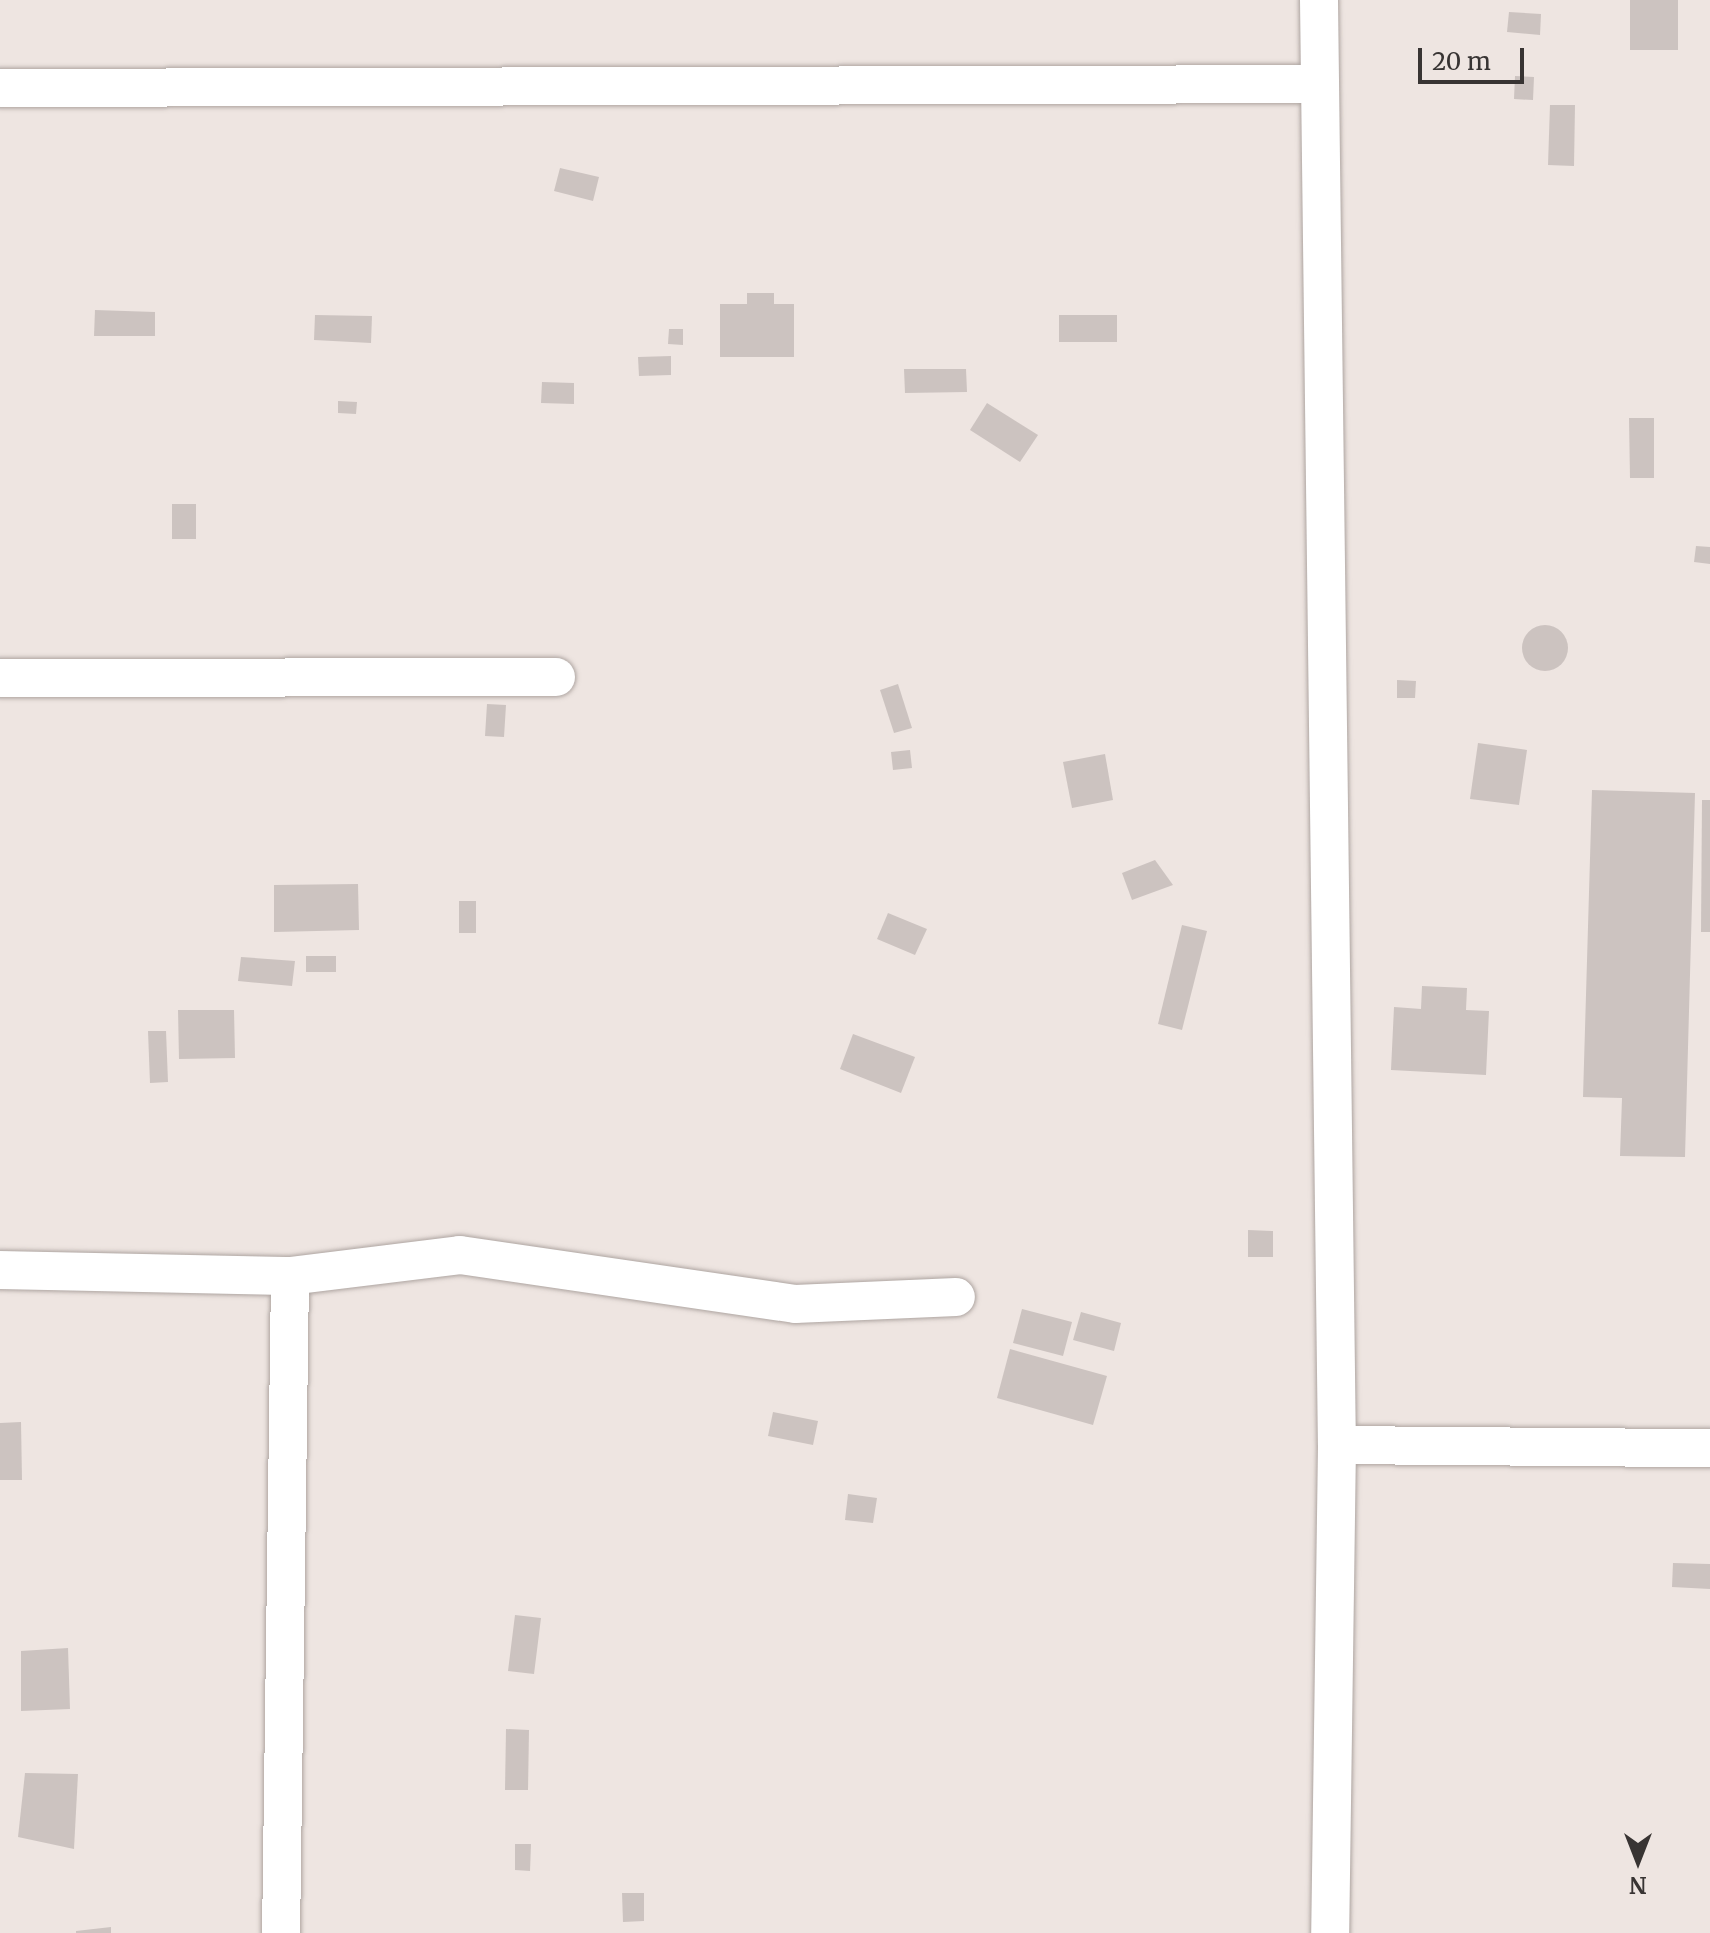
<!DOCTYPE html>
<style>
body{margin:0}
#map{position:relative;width:1710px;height:1933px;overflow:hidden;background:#eee5e1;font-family:Merriweather,serif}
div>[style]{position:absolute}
.building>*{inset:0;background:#ccc3c0}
.round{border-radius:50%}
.roads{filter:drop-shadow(0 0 2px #aea5a1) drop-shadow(0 0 2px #aea5a1)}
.street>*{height:38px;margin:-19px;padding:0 19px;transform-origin:19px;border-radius:19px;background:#fff}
span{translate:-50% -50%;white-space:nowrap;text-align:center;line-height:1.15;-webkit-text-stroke:8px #eee5e1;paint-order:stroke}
.north{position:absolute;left:1598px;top:1821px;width:80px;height:80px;-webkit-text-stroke:6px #eee5e1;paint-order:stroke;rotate:180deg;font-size:22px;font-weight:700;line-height:32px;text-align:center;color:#383433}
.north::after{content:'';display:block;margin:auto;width:28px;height:36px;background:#383433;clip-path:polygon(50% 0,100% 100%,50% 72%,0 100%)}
.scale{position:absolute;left:1418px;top:48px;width:106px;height:36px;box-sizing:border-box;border:4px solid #383433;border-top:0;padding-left:10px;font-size:24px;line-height:28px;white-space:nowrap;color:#383433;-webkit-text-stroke:6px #eee5e1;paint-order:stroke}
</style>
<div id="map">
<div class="building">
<div style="clip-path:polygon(1630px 0,1678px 0,1678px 50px,1630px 50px)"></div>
<div style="clip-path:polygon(1509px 12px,1541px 14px,1540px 35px,1507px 32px)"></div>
<div style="clip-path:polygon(1515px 76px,1534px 77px,1533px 100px,1514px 99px)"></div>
<div style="clip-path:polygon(1550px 105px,1575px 105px,1574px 166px,1548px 165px)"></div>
<div style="clip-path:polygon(560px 168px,599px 177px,593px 201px,554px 191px)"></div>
<div style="clip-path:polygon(747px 293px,774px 293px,774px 304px,794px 304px,794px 357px,720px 357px,720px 304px,747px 304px)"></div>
<div style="clip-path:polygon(95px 310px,155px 312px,155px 336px,94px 336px)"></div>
<div style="clip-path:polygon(315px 315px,372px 316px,371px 343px,314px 340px)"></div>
<div style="clip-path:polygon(1059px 315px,1117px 315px,1117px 342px,1059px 342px)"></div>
<div style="clip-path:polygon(669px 329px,683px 329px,683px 345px,668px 344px)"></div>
<div style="clip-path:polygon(671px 356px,671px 375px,639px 376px,638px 357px)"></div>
<div style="clip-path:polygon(904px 369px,966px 369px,967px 392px,905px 393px)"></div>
<div style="clip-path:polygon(542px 382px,574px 383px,574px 404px,541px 403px)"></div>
<div style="clip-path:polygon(338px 401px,357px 402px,356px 414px,338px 413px)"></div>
<div style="clip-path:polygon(987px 403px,1038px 435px,1020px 462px,970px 430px)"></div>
<div style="clip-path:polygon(1629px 418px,1654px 418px,1654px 478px,1630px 478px)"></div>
<div style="clip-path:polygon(172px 504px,196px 504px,196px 539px,172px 539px)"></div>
<div style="clip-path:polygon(1696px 546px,1710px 547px,1710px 564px,1694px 562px)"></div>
<div class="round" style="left:1522px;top:625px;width:46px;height:46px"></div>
<div style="clip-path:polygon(1397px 680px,1416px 681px,1415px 698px,1397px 698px)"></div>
<div style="clip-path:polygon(898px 684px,912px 728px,894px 733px,880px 690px)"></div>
<div style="clip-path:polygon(487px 704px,506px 705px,504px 737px,485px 736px)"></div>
<div style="clip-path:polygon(1478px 743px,1527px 750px,1519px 805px,1470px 799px)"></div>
<div style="clip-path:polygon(910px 750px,912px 768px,893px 770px,891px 752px)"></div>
<div style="clip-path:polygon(1105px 754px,1113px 800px,1072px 808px,1063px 762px)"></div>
<div style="clip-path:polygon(1592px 790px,1695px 793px,1685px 1157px,1620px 1156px,1622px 1098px,1583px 1097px)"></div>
<div style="clip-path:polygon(1702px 800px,1710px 800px,1710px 932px,1701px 932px)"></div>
<div style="clip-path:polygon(1155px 860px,1173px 885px,1132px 900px,1122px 873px)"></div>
<div style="clip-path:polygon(358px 884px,359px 930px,274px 932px,274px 885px)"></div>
<div style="clip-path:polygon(459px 901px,476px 901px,476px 933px,459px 933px)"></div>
<div style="clip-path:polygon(888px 913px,927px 929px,915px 955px,877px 939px)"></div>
<div style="clip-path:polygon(1182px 925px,1207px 931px,1182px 1030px,1158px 1024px)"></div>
<div style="clip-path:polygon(306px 956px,336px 956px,336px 972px,306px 972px)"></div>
<div style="clip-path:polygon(241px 957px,295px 961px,292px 986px,238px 981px)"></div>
<div style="clip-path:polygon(1422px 986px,1467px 988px,1466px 1010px,1489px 1011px,1486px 1075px,1391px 1070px,1394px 1007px,1421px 1009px)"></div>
<div style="clip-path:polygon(178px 1010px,234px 1010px,235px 1058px,179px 1059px)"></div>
<div style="clip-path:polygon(148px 1031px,166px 1031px,168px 1082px,150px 1083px)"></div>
<div style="clip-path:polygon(853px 1034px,915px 1057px,901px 1093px,840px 1069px)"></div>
<div style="clip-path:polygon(1248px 1230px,1273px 1231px,1273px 1257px,1248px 1257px)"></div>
<div style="clip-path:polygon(1022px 1309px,1072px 1322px,1063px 1356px,1013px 1343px)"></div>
<div style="clip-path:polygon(1081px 1312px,1121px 1323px,1114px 1351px,1073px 1340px)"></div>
<div style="clip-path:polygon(1010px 1349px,1107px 1376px,1093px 1425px,997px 1398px)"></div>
<div style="clip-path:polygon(773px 1412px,818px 1421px,813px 1445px,768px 1436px)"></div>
<div style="clip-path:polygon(21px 1422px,22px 1480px,0 1480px,0 1423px)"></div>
<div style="clip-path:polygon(848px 1494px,877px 1498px,873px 1523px,845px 1520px)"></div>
<div style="clip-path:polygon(1673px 1563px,1710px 1564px,1710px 1589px,1672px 1587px)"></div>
<div style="clip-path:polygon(515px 1615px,541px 1618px,534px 1674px,508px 1671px)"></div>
<div style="clip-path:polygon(68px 1648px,70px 1709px,21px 1711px,21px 1651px)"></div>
<div style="clip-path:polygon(506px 1729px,529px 1730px,528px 1790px,505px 1790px)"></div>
<div style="clip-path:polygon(25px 1773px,78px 1774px,74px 1849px,18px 1837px)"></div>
<div style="clip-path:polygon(515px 1844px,531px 1844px,530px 1871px,515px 1870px)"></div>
<div style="clip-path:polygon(622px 1893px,644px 1893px,644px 1921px,623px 1922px)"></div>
<div style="clip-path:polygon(111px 1927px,111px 1933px,76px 1933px,76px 1931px)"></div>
</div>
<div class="roads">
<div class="street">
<div style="left:1319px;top:0;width:1445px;rotate:89.29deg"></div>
<div style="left:1337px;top:1445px;width:488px;rotate:90.8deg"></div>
<div style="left:0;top:88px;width:1320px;rotate:-0.17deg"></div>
<div style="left:0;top:678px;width:556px;rotate:-0.1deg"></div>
<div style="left:0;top:1270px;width:290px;rotate:1.2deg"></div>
<div style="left:290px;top:1276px;width:657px;rotate:90.78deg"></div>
<div style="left:290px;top:1276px;width:171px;rotate:-7deg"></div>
<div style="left:460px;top:1255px;width:339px;rotate:8.3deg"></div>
<div style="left:795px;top:1304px;width:161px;rotate:-2.5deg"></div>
<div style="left:1337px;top:1445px;width:373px;rotate:0.5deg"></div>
</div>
</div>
<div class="north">N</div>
<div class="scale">20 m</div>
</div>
